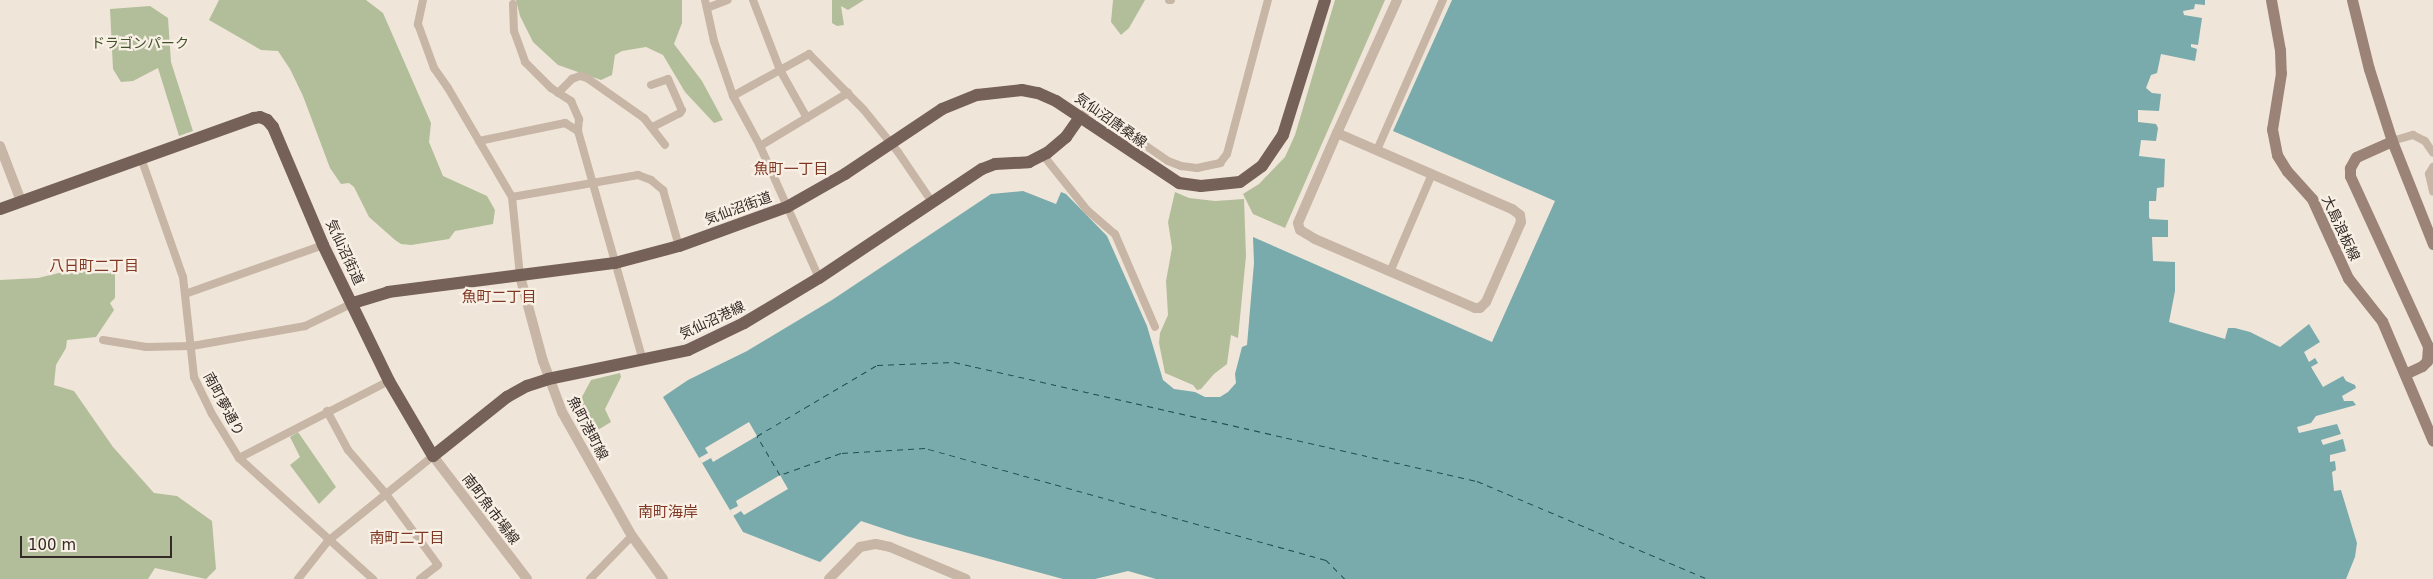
<!DOCTYPE html>
<meta charset="utf-8">
<style>
body{margin:0}
#map{position:relative;width:2433px;height:579px;overflow:hidden;background:#f0e5d9;font-family:"DejaVu Sans","Noto Sans JP",sans-serif}
div>[style]{position:absolute}
.green>*{inset:0;background:#b2be9a}
.water>*{inset:0;background:#79aaac}
.pier>*{inset:0;background:#f0e5d9}
.ferry>*{height:1px;margin-top:-0.5px;transform-origin:0;background:repeating-linear-gradient(90deg,#1e5053 0 6px,transparent 0 11px)}
.minor>*{height:8px;margin:-4px;padding:0 4px;transform-origin:4px;border-radius:4px;background:#c7b5a6}
.tertiary>*{height:10px;margin:-5px;padding:0 5px;transform-origin:5px;border-radius:5px;background:#c7b5a6}
.secondary>*{height:11px;margin:-5.5px;padding:0 5.5px;transform-origin:5.5px;border-radius:5.5px;background:#9b8477}
.primary>*{height:12px;margin:-6px;padding:0 6px;transform-origin:6px;border-radius:6px;background:#756158}
span{translate:-50% -50%;white-space:nowrap;text-align:center;line-height:1.15;-webkit-text-stroke:4.5px #f8efe5;paint-order:stroke}
.park-label{font-size:14px;color:#43512b}
.street-label{font-size:14px;color:#342a26}
.neighbourhood-label{font-size:15px;color:#7f3823}
.scale{position:absolute;left:20px;top:536px;width:152px;height:22px;box-sizing:border-box;border:2px solid #342a26;border-top:0;padding-left:6px;font-size:15px;line-height:18px;white-space:nowrap;color:#342a26;-webkit-text-stroke:4px #f8efe5;paint-order:stroke}
</style>
<div id="map">
<div class="green">
<div style="clip-path:polygon(219px 0,366px 0,383px 13px,431px 123px,429px 142px,443px 176px,487px 196px,495px 210px,493px 224px,455px 231px,449px 239px,411px 245px,401px 244px,395px 240px,369px 217px,354px 187px,349px 183px,341px 184px,330px 168px,303px 96px,290px 69px,278px 51px,261px 50px,209px 20px)"></div>
<div style="clip-path:polygon(516px 0,682px 0,682px 23px,674px 44px,702px 81px,723px 120px,714px 123px,685px 92px,663px 55px,646px 47px,622px 51px,615px 55px,612px 75px,601px 80px,558px 65px,533px 42px,520px 16px)"></div>
<div style="clip-path:polygon(832px 0,864px 0,848px 10px,841px 6px,844px 25px,837px 26px,832px 23px)"></div>
<div style="clip-path:polygon(1113px 0,1145px 0,1129px 28px,1121px 35px,1111px 22px)"></div>
<div style="clip-path:polygon(1335px 0,1385px 0,1285px 228px,1253px 214px,1243px 194px,1259px 184px,1285px 157px,1295px 135px)"></div>
<div style="clip-path:polygon(150px 6px,168px 18px,171px 62px,193px 131px,179px 136px,158px 68px,133px 81px,121px 82px,113px 69px,110px 9px)"></div>
<div style="clip-path:polygon(1175px 192px,1189px 198px,1215px 201px,1244px 199px,1246px 256px,1238px 338px,1231px 335px,1227px 364px,1214px 374px,1201px 389px,1197px 390px,1193px 385px,1165px 373px,1159px 343px,1160px 333px,1168px 315px,1166px 281px,1172px 248px,1168px 222px)"></div>
<div style="clip-path:polygon(88px 266px,115px 272px,115px 298px,110px 303px,114px 310px,96px 337px,67px 340px,66px 348px,56px 365px,54px 385px,74px 391px,113px 447px,154px 493px,177px 496px,212px 521px,216px 569px,206px 579px,155px 568px,148px 579px,0 579px,0 280px,38px 278px)"></div>
<div style="clip-path:polygon(620px 373px,621px 377px,605px 409px,611px 422px,588px 436px,574px 412px,591px 380px)"></div>
<div style="clip-path:polygon(298px 432px,336px 487px,319px 504px,290px 465px,300px 457px,290px 437px)"></div>
</div>
<div class="water">
<div style="clip-path:polygon(1452px 0,2205px 0,2205px 5px,2195px 4px,2194px 9px,2183px 11px,2184px 15px,2202px 18px,2198px 45px,2191px 44px,2191px 47px,2197px 49px,2195px 61px,2161px 54px,2157px 73px,2151px 75px,2146px 88px,2152px 93px,2161px 94px,2159px 111px,2138px 110px,2138px 122px,2156px 124px,2158px 128px,2156px 141px,2141px 140px,2139px 156px,2165px 159px,2164px 187px,2157px 188px,2156px 201px,2149px 201px,2149px 217px,2150px 219px,2168px 220px,2168px 237px,2152px 237px,2153px 261px,2175px 262px,2175px 291px,2169px 322px,2225px 339px,2228px 328px,2235px 328px,2250px 332px,2280px 347px,2309px 324px,2320px 342px,2304px 352px,2309px 362px,2315px 358px,2318px 363px,2311px 367px,2323px 387px,2343px 376px,2346px 381px,2355px 385px,2356px 388px,2342px 396px,2344px 401px,2353px 401px,2356px 405px,2316px 416px,2311px 423px,2297px 427px,2299px 433px,2337px 424px,2341px 434px,2321px 440px,2323px 445px,2343px 439px,2346px 451px,2330px 455px,2330px 462px,2335px 461px,2336px 470px,2332px 472px,2334px 491px,2341px 490px,2357px 543px,2355px 557px,2346px 579px,1156px 579px,1128px 571px,1095px 579px,1063px 579px,906px 536px,861px 521px,820px 562px,743px 532px,663px 397px,688px 380px,747px 351px,832px 300px,991px 194px,1023px 191px,1056px 204px,1061px 192px,1066px 194px,1107px 236px,1147px 326px,1163px 380px,1174px 389px,1195px 392px,1205px 397px,1220px 397px,1228px 392px,1236px 383px,1235px 374px,1242px 347px,1247px 345px,1254px 263px,1253px 237px,1492px 342px,1555px 201px,1393px 131px)"></div>
</div>
<div class="pier">
<div style="clip-path:polygon(749px 422px,757px 436px,713px 462px,711px 458px,702px 463px,699px 458px,708px 453px,705px 448px)"></div>
<div style="clip-path:polygon(780px 475px,788px 489px,744px 515px,741px 511px,733px 516px,730px 510px,738px 506px,736px 501px)"></div>
</div>
<div class="ferry">
<div style="left:1345px;top:579px;width:27px;rotate:-135deg"></div>
<div style="left:1326px;top:560px;width:416px;rotate:-164.4deg"></div>
<div style="left:925px;top:448px;width:84px;rotate:176.6deg"></div>
<div style="left:841px;top:453px;width:65px;rotate:160.2deg"></div>
<div style="left:780px;top:475px;width:45px;rotate:-120.5deg"></div>
<div style="left:757px;top:436px;width:139px;rotate:-30.6deg"></div>
<div style="left:877px;top:365px;width:77px;rotate:-2.2deg"></div>
<div style="left:954px;top:362px;width:536px;rotate:12.82deg"></div>
<div style="left:1477px;top:481px;width:251px;rotate:23deg"></div>
</div>
<div class="minor">
<div style="left:423px;top:0;width:25px;rotate:102deg"></div>
<div style="left:418px;top:24px;width:47px;rotate:70deg"></div>
<div style="left:434px;top:68px;width:24px;rotate:55deg"></div>
<div style="left:448px;top:88px;width:126px;rotate:59.6deg"></div>
<div style="left:512px;top:197px;width:79px;rotate:84.2deg"></div>
<div style="left:705px;top:0;width:42px;rotate:77.6deg"></div>
<div style="left:714px;top:41px;width:58px;rotate:70.9deg"></div>
<div style="left:733px;top:96px;width:57px;rotate:61.6deg"></div>
<div style="left:760px;top:146px;width:145px;rotate:65.9deg"></div>
<div style="left:753px;top:0;width:75px;rotate:68.9deg"></div>
<div style="left:780px;top:70px;width:55px;rotate:60.6deg"></div>
<div style="left:1169px;top:0;width:2px"></div>
<div style="left:513px;top:4px;width:27px;rotate:88deg"></div>
<div style="left:514px;top:31px;width:33px;rotate:70deg"></div>
<div style="left:525px;top:62px;width:37px;rotate:45deg"></div>
<div style="left:551px;top:88px;width:24px;rotate:33deg"></div>
<div style="left:571px;top:101px;width:20px;rotate:66deg"></div>
<div style="left:579px;top:119px;width:12px;rotate:95deg"></div>
<div style="left:578px;top:131px;width:238px;rotate:74.2deg"></div>
<div style="left:707px;top:8px;width:22px;rotate:-21deg"></div>
<div style="left:651px;top:85px;width:18px;rotate:-19deg"></div>
<div style="left:668px;top:79px;width:34px;rotate:66deg"></div>
<div style="left:682px;top:110px;width:4px;rotate:124deg"></div>
<div style="left:680px;top:113px;width:30px;rotate:153deg"></div>
<div style="left:558px;top:93px;width:20px;rotate:-45deg"></div>
<div style="left:572px;top:79px;width:9px;rotate:-21deg"></div>
<div style="left:580px;top:76px;width:7px;rotate:16deg"></div>
<div style="left:587px;top:78px;width:70px;rotate:35.1deg"></div>
<div style="left:644px;top:118px;width:34px;rotate:52deg"></div>
<div style="left:733px;top:96px;width:87px;rotate:-28.9deg"></div>
<div style="left:809px;top:54px;width:78px;rotate:45.5deg"></div>
<div style="left:864px;top:110px;width:54px;rotate:51deg"></div>
<div style="left:898px;top:152px;width:60px;rotate:55.8deg"></div>
<div style="left:1080px;top:117px;width:14px;rotate:-39deg"></div>
<div style="left:1091px;top:108px;width:93px;rotate:34.5deg"></div>
<div style="left:1168px;top:161px;width:14px;rotate:21deg"></div>
<div style="left:1181px;top:166px;width:16px;rotate:7deg"></div>
<div style="left:1197px;top:168px;width:24px;rotate:-12deg"></div>
<div style="left:1220px;top:163px;width:11px;rotate:-52deg"></div>
<div style="left:1227px;top:154px;width:159px;rotate:-75.1deg"></div>
<div style="left:479px;top:141px;width:88px;rotate:-11.8deg"></div>
<div style="left:565px;top:123px;width:15px;rotate:32deg"></div>
<div style="left:2392px;top:141px;width:22px;rotate:-16deg"></div>
<div style="left:2413px;top:135px;width:13px;rotate:27deg"></div>
<div style="left:2425px;top:141px;width:14px;rotate:56deg"></div>
<div style="left:760px;top:146px;width:103px;rotate:-31.1deg"></div>
<div style="left:1377px;top:150px;width:164px;rotate:-66.3deg"></div>
<div style="left:1043px;top:155px;width:70px;rotate:51.3deg"></div>
<div style="left:1087px;top:210px;width:37px;rotate:41deg"></div>
<div style="left:1115px;top:234px;width:101px;rotate:66.7deg"></div>
<div style="left:141px;top:158px;width:126px;rotate:70.6deg"></div>
<div style="left:183px;top:277px;width:101px;rotate:83.7deg"></div>
<div style="left:194px;top:377px;width:41px;rotate:64.1deg"></div>
<div style="left:212px;top:414px;width:52px;rotate:58.5deg"></div>
<div style="left:239px;top:458px;width:181px;rotate:42.1deg"></div>
<div style="left:2433px;top:167px;width:8px;rotate:120deg"></div>
<div style="left:2429px;top:174px;width:18px;rotate:77deg"></div>
<div style="left:512px;top:197px;width:128px;rotate:-9.9deg"></div>
<div style="left:638px;top:175px;width:14px;rotate:21deg"></div>
<div style="left:651px;top:180px;width:16px;rotate:40deg"></div>
<div style="left:663px;top:190px;width:58px;rotate:74.1deg"></div>
<div style="left:1390px;top:272px;width:107px;rotate:-66.8deg"></div>
<div style="left:185px;top:294px;width:146px;rotate:-19.5deg"></div>
<div style="left:103px;top:340px;width:44px;rotate:9.2deg"></div>
<div style="left:146px;top:347px;width:46px;rotate:-1.2deg"></div>
<div style="left:192px;top:346px;width:115px;rotate:-10deg"></div>
<div style="left:305px;top:326px;width:53px;rotate:-25.6deg"></div>
<div style="left:327px;top:411px;width:44px;rotate:61.7deg"></div>
<div style="left:348px;top:450px;width:58px;rotate:49.2deg"></div>
<div style="left:386px;top:494px;width:88px;rotate:53.8deg"></div>
<div style="left:438px;top:565px;width:23px;rotate:142deg"></div>
<div style="left:239px;top:458px;width:169px;rotate:-27.2deg"></div>
<div style="left:298px;top:579px;width:48px;rotate:-51.7deg"></div>
<div style="left:328px;top:541px;width:135px;rotate:-39deg"></div>
<div style="left:590px;top:579px;width:60px;rotate:-45.7deg"></div>
</div>
<div class="tertiary">
<div style="left:1337px;top:133px;width:191px;rotate:23.5deg"></div>
<div style="left:1512px;top:209px;width:10px;rotate:37deg"></div>
<div style="left:1520px;top:215px;width:7px;rotate:82deg"></div>
<div style="left:1521px;top:222px;width:87px;rotate:113.6deg"></div>
<div style="left:1486px;top:302px;width:8px;rotate:135deg"></div>
<div style="left:1480px;top:308px;width:5px;rotate:180deg"></div>
<div style="left:1475px;top:308px;width:174px;rotate:-156.7deg"></div>
<div style="left:1315px;top:239px;width:17px;rotate:-149deg"></div>
<div style="left:1300px;top:230px;width:7px;rotate:-106deg"></div>
<div style="left:1298px;top:223px;width:98px;rotate:-66.6deg"></div>
<div style="left:1337px;top:133px;width:146px;rotate:-65.7deg"></div>
<div style="left:0;top:146px;width:59px;rotate:69.1deg"></div>
<div style="left:520px;top:276px;width:88px;rotate:74.9deg"></div>
<div style="left:543px;top:361px;width:54px;rotate:69.6deg"></div>
<div style="left:562px;top:412px;width:142px;rotate:60.6deg"></div>
<div style="left:632px;top:536px;width:53px;rotate:54.2deg"></div>
<div style="left:433px;top:456px;width:155px;rotate:52.6deg"></div>
<div style="left:829px;top:579px;width:45px;rotate:-45.9deg"></div>
<div style="left:860px;top:547px;width:16px;rotate:-11deg"></div>
<div style="left:876px;top:544px;width:14px;rotate:12deg"></div>
<div style="left:890px;top:547px;width:82px;rotate:22.8deg"></div>
</div>
<div class="secondary">
<div style="left:2271px;top:0;width:51px;rotate:79.8deg"></div>
<div style="left:2280px;top:50px;width:23px;rotate:88deg"></div>
<div style="left:2281px;top:73px;width:57px;rotate:99.1deg"></div>
<div style="left:2272px;top:129px;width:26px;rotate:79deg"></div>
<div style="left:2277px;top:155px;width:19px;rotate:58deg"></div>
<div style="left:2287px;top:171px;width:38px;rotate:48deg"></div>
<div style="left:2312px;top:199px;width:87px;rotate:65.5deg"></div>
<div style="left:2348px;top:278px;width:55px;rotate:51.7deg"></div>
<div style="left:2382px;top:321px;width:130px;rotate:67deg"></div>
<div style="left:2352px;top:0;width:71px;rotate:76.2deg"></div>
<div style="left:2369px;top:69px;width:76px;rotate:72.3deg"></div>
<div style="left:2392px;top:141px;width:111px;rotate:68.3deg"></div>
<div style="left:2392px;top:141px;width:39px;rotate:156deg"></div>
<div style="left:2356px;top:157px;width:13px;rotate:119deg"></div>
<div style="left:2350px;top:168px;width:8px;rotate:90deg"></div>
<div style="left:2350px;top:176px;width:187px;rotate:65.4deg"></div>
<div style="left:2428px;top:346px;width:15px;rotate:94deg"></div>
<div style="left:2427px;top:361px;width:7px;rotate:135deg"></div>
<div style="left:2422px;top:366px;width:19px;rotate:155deg"></div>
</div>
<div class="primary">
<div style="left:0;top:209px;width:270px;rotate:-19.7deg"></div>
<div style="left:254px;top:118px;width:6px;rotate:-9deg"></div>
<div style="left:260px;top:117px;width:8px;rotate:23deg"></div>
<div style="left:267px;top:120px;width:9px;rotate:49deg"></div>
<div style="left:273px;top:127px;width:128px;rotate:67deg"></div>
<div style="left:323px;top:245px;width:151px;rotate:64.1deg"></div>
<div style="left:389px;top:381px;width:87px;rotate:59.6deg"></div>
<div style="left:433px;top:456px;width:95px;rotate:-38.6deg"></div>
<div style="left:507px;top:397px;width:23px;rotate:-29deg"></div>
<div style="left:527px;top:386px;width:22px;rotate:-18deg"></div>
<div style="left:548px;top:379px;width:143px;rotate:-11.7deg"></div>
<div style="left:688px;top:350px;width:62px;rotate:-25.7deg"></div>
<div style="left:744px;top:323px;width:87px;rotate:-31deg"></div>
<div style="left:819px;top:278px;width:196px;rotate:-33.8deg"></div>
<div style="left:982px;top:169px;width:14px;rotate:-21deg"></div>
<div style="left:995px;top:164px;width:34px;rotate:-3deg"></div>
<div style="left:1029px;top:162px;width:20px;rotate:-27deg"></div>
<div style="left:1047px;top:153px;width:25px;rotate:-40deg"></div>
<div style="left:1066px;top:137px;width:24px;rotate:-55deg"></div>
<div style="left:353px;top:303px;width:37px;rotate:-17deg"></div>
<div style="left:388px;top:292px;width:229px;rotate:-7.3deg"></div>
<div style="left:615px;top:263px;width:66px;rotate:-14.9deg"></div>
<div style="left:679px;top:246px;width:115px;rotate:-19.9deg"></div>
<div style="left:787px;top:207px;width:67px;rotate:-29.6deg"></div>
<div style="left:845px;top:174px;width:117px;rotate:-33.8deg"></div>
<div style="left:942px;top:109px;width:38px;rotate:-22deg"></div>
<div style="left:977px;top:95px;width:45px;rotate:-6.3deg"></div>
<div style="left:1022px;top:90px;width:16px;rotate:11deg"></div>
<div style="left:1038px;top:93px;width:20px;rotate:24deg"></div>
<div style="left:1056px;top:101px;width:148px;rotate:33.7deg"></div>
<div style="left:1179px;top:183px;width:22px;rotate:8deg"></div>
<div style="left:1201px;top:186px;width:39px;rotate:-6deg"></div>
<div style="left:1240px;top:182px;width:27px;rotate:-36deg"></div>
<div style="left:1262px;top:166px;width:37px;rotate:-56deg"></div>
<div style="left:1283px;top:135px;width:141px;rotate:-72.7deg"></div>
</div>
<div class="park-label">
<span style="left:140px;top:43px">ドラゴンパーク</span>
</div>
<div class="street-label">
<span style="left:1111px;top:120px;rotate:35deg">気仙沼唐桑線</span>
<span style="left:738px;top:208px;rotate:-20deg">気仙沼街道</span>
<span style="left:2341px;top:228px;rotate:65deg">大島浪板線</span>
<span style="left:345px;top:252px;rotate:65deg">気仙沼街道</span>
<span style="left:712px;top:320px;rotate:-25deg">気仙沼港線</span>
<span style="left:224px;top:404px;rotate:62deg">南町夢通り</span>
<span style="left:588px;top:428px;rotate:62deg">魚町港町線</span>
<span style="left:491px;top:509px;rotate:53deg">南町魚市場線</span>
</div>
<div class="neighbourhood-label">
<span style="left:791px;top:170px">魚町一丁目</span>
<span style="left:94px;top:267px">八日町二丁目</span>
<span style="left:499px;top:298px">魚町二丁目</span>
<span style="left:668px;top:513px">南町海岸</span>
<span style="left:407px;top:539px">南町二丁目</span>
</div>
<div class="scale">100 m</div>
</div>
